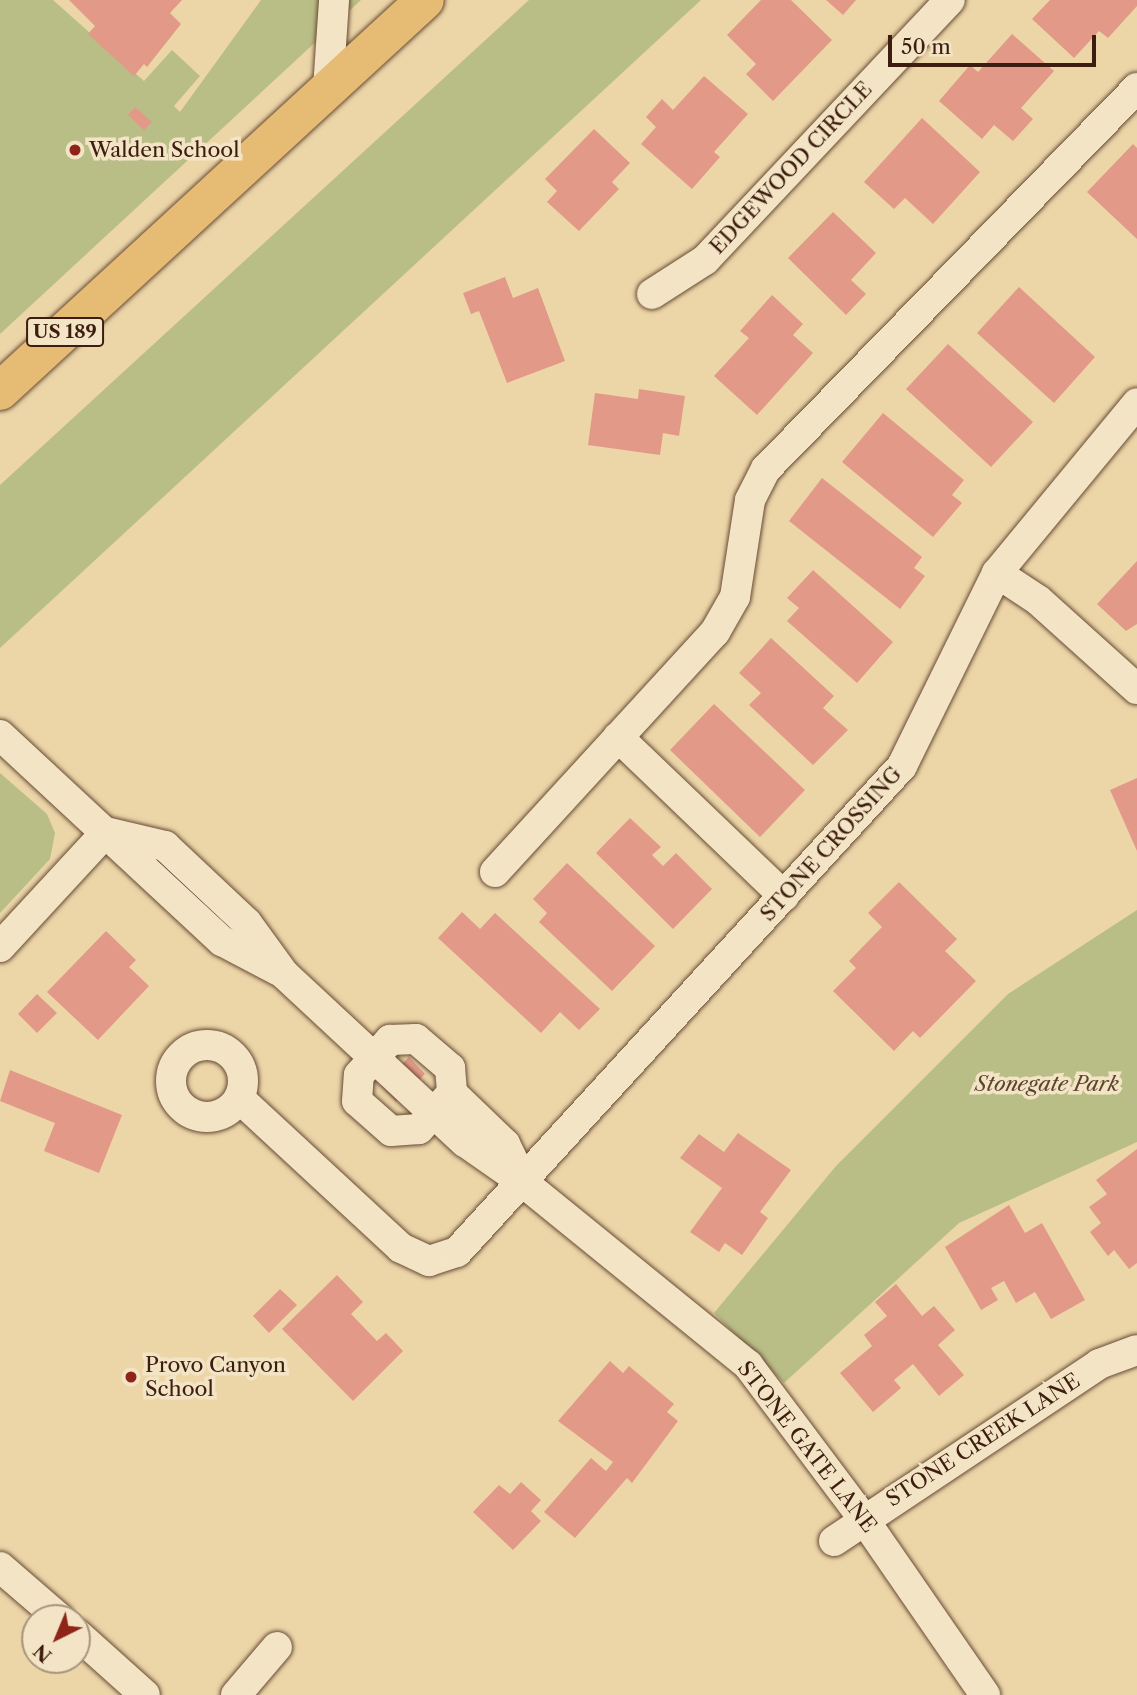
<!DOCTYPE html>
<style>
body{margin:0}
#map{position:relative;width:1137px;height:1695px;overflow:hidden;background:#ecd6a8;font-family:"Libre Caslon Text",serif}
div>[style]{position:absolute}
.green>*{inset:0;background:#b9bd86}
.building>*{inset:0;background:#e39988}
.roads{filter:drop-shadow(0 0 2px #684b35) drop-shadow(0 0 2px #684b35)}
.minor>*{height:30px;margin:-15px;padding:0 15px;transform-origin:15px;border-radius:15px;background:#f3e4c6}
.minor>.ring{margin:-15px;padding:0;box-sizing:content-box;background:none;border:30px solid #f3e4c6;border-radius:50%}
.highway>*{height:38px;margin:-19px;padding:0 19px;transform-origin:19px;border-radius:19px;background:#e6bb74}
.dots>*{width:19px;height:19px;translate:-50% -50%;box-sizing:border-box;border:4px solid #f3e4c6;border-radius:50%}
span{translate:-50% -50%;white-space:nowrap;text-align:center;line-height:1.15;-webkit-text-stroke:7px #f3e4c6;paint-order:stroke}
.shield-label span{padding:2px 5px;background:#f3e4c6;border:2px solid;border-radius:5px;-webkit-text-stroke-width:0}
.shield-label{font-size:19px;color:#3c1d0f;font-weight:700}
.poi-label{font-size:21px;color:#3c1d0f}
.left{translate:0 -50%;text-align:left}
.street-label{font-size:21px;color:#3c1d0f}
.park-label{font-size:21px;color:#5b452d;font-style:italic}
.north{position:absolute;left:21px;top:1604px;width:70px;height:70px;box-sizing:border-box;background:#f3e4c6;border:2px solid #aa947d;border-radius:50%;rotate:223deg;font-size:19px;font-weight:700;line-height:28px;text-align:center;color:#3c1d0f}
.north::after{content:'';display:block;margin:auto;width:24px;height:32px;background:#8f2418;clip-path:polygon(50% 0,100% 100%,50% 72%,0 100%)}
.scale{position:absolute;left:888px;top:35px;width:208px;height:32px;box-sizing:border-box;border:4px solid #3c1d0f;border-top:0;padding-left:9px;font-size:21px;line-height:24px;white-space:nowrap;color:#3c1d0f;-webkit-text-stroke:5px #f3e4c6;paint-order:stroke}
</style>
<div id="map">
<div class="green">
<div style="clip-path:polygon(0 0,53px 0,144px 81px,172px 50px,200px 76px,174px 106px,180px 112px,261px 0,361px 0,0 334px)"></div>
<div style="clip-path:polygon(529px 0,701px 0,0 648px,0 485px)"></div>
<div style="clip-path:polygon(0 773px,47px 814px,55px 833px,50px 859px,0 913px)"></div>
<div style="clip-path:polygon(1137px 910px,1137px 1142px,959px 1223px,784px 1383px,714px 1313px,836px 1166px,1008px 994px)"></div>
</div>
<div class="building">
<div style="clip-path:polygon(69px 0,182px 0,170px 13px,181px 24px,147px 67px,144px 64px,134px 76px,88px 34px,95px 26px)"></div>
<div style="clip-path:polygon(761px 0,791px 0,832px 40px,773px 101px,746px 74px,756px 64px,727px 35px)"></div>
<div style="clip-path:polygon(826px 0,856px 0,843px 15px)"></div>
<div style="clip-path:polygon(1050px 0,1137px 0,1137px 6px,1108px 38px,1099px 31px,1074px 58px,1032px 19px)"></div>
<div style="clip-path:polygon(1012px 34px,1054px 71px,1021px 108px,1033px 119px,1013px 141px,994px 125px,982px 139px,939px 101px,970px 65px,978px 72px)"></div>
<div style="clip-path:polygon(704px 76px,748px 114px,714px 152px,720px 157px,692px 189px,641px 144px,656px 127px,646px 117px,662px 99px,673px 110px)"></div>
<div style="clip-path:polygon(135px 107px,152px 122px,144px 130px,128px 115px)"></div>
<div style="clip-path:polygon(922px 118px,980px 172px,933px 224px,905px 198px,894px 209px,864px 182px)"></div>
<div style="clip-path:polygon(594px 129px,630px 163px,612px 182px,619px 189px,579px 231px,547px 202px,557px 191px,545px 179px)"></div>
<div style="clip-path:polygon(1133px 144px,1137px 148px,1137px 239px,1087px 192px)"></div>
<div style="clip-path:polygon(833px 212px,876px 253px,851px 280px,866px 294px,846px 315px,788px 258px)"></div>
<div style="clip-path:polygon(505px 277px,513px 298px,538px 288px,565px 361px,507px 383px,479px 311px,471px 314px,463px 293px)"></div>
<div style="clip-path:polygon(1019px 287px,1095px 357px,1054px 403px,977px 333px)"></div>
<div style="clip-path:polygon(772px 295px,803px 324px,793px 335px,813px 353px,757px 415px,714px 376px,749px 338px,740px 331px)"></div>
<div style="clip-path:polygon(948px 344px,1033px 422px,991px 467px,906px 389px)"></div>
<div style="clip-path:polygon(639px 389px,685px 396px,679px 436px,663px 433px,660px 455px,588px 445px,595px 393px,638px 399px)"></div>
<div style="clip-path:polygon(883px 413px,964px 480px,952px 495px,962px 503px,933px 537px,842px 462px)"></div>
<div style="clip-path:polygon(822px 478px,922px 557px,914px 568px,925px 576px,900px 609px,789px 521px)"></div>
<div style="clip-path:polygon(1137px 561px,1137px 624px,1126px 631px,1097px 604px)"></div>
<div style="clip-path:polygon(813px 570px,893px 642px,857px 683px,787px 621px,799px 608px,787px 598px)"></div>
<div style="clip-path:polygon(771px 638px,834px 696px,823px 708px,848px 730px,813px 765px,749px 705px,761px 693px,739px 673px)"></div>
<div style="clip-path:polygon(714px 704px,805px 790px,760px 837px,670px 750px)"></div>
<div style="clip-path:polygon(1137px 778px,1137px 851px,1110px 790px)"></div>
<div style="clip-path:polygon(630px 818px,661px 847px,652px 855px,663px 866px,676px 853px,712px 889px,673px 929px,596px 853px)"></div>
<div style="clip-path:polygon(567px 863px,655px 946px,612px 991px,539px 922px,547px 913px,533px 899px)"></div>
<div style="clip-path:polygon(899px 882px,957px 939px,945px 951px,976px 981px,920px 1038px,913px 1031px,894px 1051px,833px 991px,856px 968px,849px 961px,882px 927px,868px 913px)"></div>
<div style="clip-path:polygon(462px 912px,480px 929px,495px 913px,600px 1009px,579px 1030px,560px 1012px,541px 1033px,438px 938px)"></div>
<div style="clip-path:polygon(106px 931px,136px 960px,129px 967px,149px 986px,98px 1040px,47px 992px)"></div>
<div style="clip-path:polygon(37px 994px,57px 1013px,37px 1033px,18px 1014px)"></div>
<div style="clip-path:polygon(409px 1057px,425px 1074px,396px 1102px,380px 1085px)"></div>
<div style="clip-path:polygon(10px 1070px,122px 1115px,99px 1173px,44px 1151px,55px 1123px,0 1101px)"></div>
<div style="clip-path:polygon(738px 1133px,791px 1170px,760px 1212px,768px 1218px,742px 1255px,725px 1243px,719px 1252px,690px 1232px,722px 1188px,680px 1158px,699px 1134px,724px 1152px)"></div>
<div style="clip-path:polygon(1137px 1149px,1137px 1263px,1129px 1269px,1114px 1250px,1108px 1256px,1090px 1232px,1101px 1223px,1089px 1207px,1107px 1194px,1096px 1180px)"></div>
<div style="clip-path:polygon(1009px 1205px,1025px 1233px,1042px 1223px,1085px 1300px,1051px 1319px,1035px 1292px,1016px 1303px,1004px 1281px,991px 1288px,998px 1300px,981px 1310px,945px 1247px)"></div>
<div style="clip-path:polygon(337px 1275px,363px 1302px,351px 1314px,377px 1341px,386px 1333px,403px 1351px,353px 1401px,282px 1329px)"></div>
<div style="clip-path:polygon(896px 1284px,922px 1316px,934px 1306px,955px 1330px,938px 1345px,964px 1375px,939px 1396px,913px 1364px,894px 1380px,901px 1388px,873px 1412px,840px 1373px,872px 1346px,864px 1335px,887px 1316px,875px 1302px)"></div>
<div style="clip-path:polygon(280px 1289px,297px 1305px,269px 1333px,253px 1316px)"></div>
<div style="clip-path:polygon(610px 1361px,623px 1373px,629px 1366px,674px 1404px,667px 1412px,678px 1421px,632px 1483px,627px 1478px,575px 1538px,544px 1512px,591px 1458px,606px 1471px,613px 1462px,558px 1421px)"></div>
<div style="clip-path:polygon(521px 1482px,541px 1500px,531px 1511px,541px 1521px,513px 1550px,473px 1512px,499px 1485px,510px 1494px)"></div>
</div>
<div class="roads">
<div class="minor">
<div style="left:328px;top:89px;width:89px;rotate:-86.1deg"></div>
<div style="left:652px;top:294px;width:63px;rotate:-32.7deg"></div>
<div style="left:705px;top:260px;width:357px;rotate:-46.7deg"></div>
<div style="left:997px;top:573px;width:49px;rotate:33.4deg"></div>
<div style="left:1038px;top:600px;width:133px;rotate:42deg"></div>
<div style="left:0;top:735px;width:303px;rotate:42.9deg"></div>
<div style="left:222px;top:941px;width:64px;rotate:27.8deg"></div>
<div style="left:618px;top:737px;width:230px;rotate:43.8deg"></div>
<div style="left:106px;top:832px;width:61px;rotate:13.3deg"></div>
<div style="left:165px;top:846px;width:112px;rotate:43.2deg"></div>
<div style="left:247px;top:923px;width:63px;rotate:54deg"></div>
<div style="left:284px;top:974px;width:247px;rotate:42.9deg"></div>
<div style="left:465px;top:1142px;width:72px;rotate:34.8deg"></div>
<div style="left:524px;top:1183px;width:289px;rotate:39.1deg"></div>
<div style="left:748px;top:1365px;width:191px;rotate:53.1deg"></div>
<div style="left:863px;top:1518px;width:215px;rotate:55.4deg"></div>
<div style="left:495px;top:872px;width:326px;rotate:-47.5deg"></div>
<div style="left:715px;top:632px;width:40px;rotate:-60.3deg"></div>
<div style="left:735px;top:597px;width:98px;rotate:-81.2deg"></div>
<div style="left:750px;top:500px;width:35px;rotate:-63deg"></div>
<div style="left:766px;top:469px;width:532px;rotate:-45.76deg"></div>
<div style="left:0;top:947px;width:156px;rotate:-47.3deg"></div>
<div style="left:416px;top:1039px;width:45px;rotate:40.5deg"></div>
<div style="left:450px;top:1068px;width:25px;rotate:85deg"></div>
<div style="left:452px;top:1093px;width:49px;rotate:132.5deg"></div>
<div style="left:419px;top:1129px;width:28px;rotate:176deg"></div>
<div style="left:391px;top:1131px;width:45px;rotate:-138.6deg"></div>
<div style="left:357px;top:1101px;width:26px;rotate:-86deg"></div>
<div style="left:359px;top:1075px;width:47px;rotate:-48.5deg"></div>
<div style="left:390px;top:1040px;width:26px;rotate:-2deg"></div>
<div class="ring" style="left:171px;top:1045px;width:42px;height:42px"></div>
<div style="left:452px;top:1093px;width:74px;rotate:43.9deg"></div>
<div style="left:505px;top:1144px;width:39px;rotate:64deg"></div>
<div style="left:240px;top:1099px;width:219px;rotate:42.8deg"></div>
<div style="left:401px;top:1248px;width:31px;rotate:25deg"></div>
<div style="left:429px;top:1261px;width:29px;rotate:-18deg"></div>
<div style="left:457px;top:1252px;width:659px;rotate:-47.52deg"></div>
<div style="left:902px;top:766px;width:215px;rotate:-63.8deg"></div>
<div style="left:997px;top:573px;width:220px;rotate:-50.5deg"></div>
<div style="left:834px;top:1541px;width:319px;rotate:-33.7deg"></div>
<div style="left:1099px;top:1364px;width:40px;rotate:-20.2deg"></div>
<div style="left:0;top:1567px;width:78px;rotate:40.8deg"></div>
<div style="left:77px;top:1634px;width:91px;rotate:41.9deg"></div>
<div style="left:236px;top:1695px;width:63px;rotate:-49.5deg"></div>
</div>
<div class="highway">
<div style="left:0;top:391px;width:577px;rotate:-42.61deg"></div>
</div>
</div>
<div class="dots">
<div style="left:75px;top:150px;background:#8f2418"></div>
<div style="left:131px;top:1377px;background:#8f2418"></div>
</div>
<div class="shield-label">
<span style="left:65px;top:332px">US 189</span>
</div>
<div class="poi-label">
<span class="left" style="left:89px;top:150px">Walden School</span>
<span class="left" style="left:145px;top:1377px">Provo Canyon<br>School</span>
</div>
<div class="street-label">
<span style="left:791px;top:168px;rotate:-47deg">EDGEWOOD CIRCLE</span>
<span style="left:831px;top:844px;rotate:-48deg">STONE CROSSING</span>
<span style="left:983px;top:1440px;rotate:-33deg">STONE CREEK LANE</span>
<span style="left:807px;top:1447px;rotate:52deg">STONE GATE LANE</span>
</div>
<div class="park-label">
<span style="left:1047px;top:1084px">Stonegate Park</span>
</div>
<div class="north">N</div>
<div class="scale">50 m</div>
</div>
